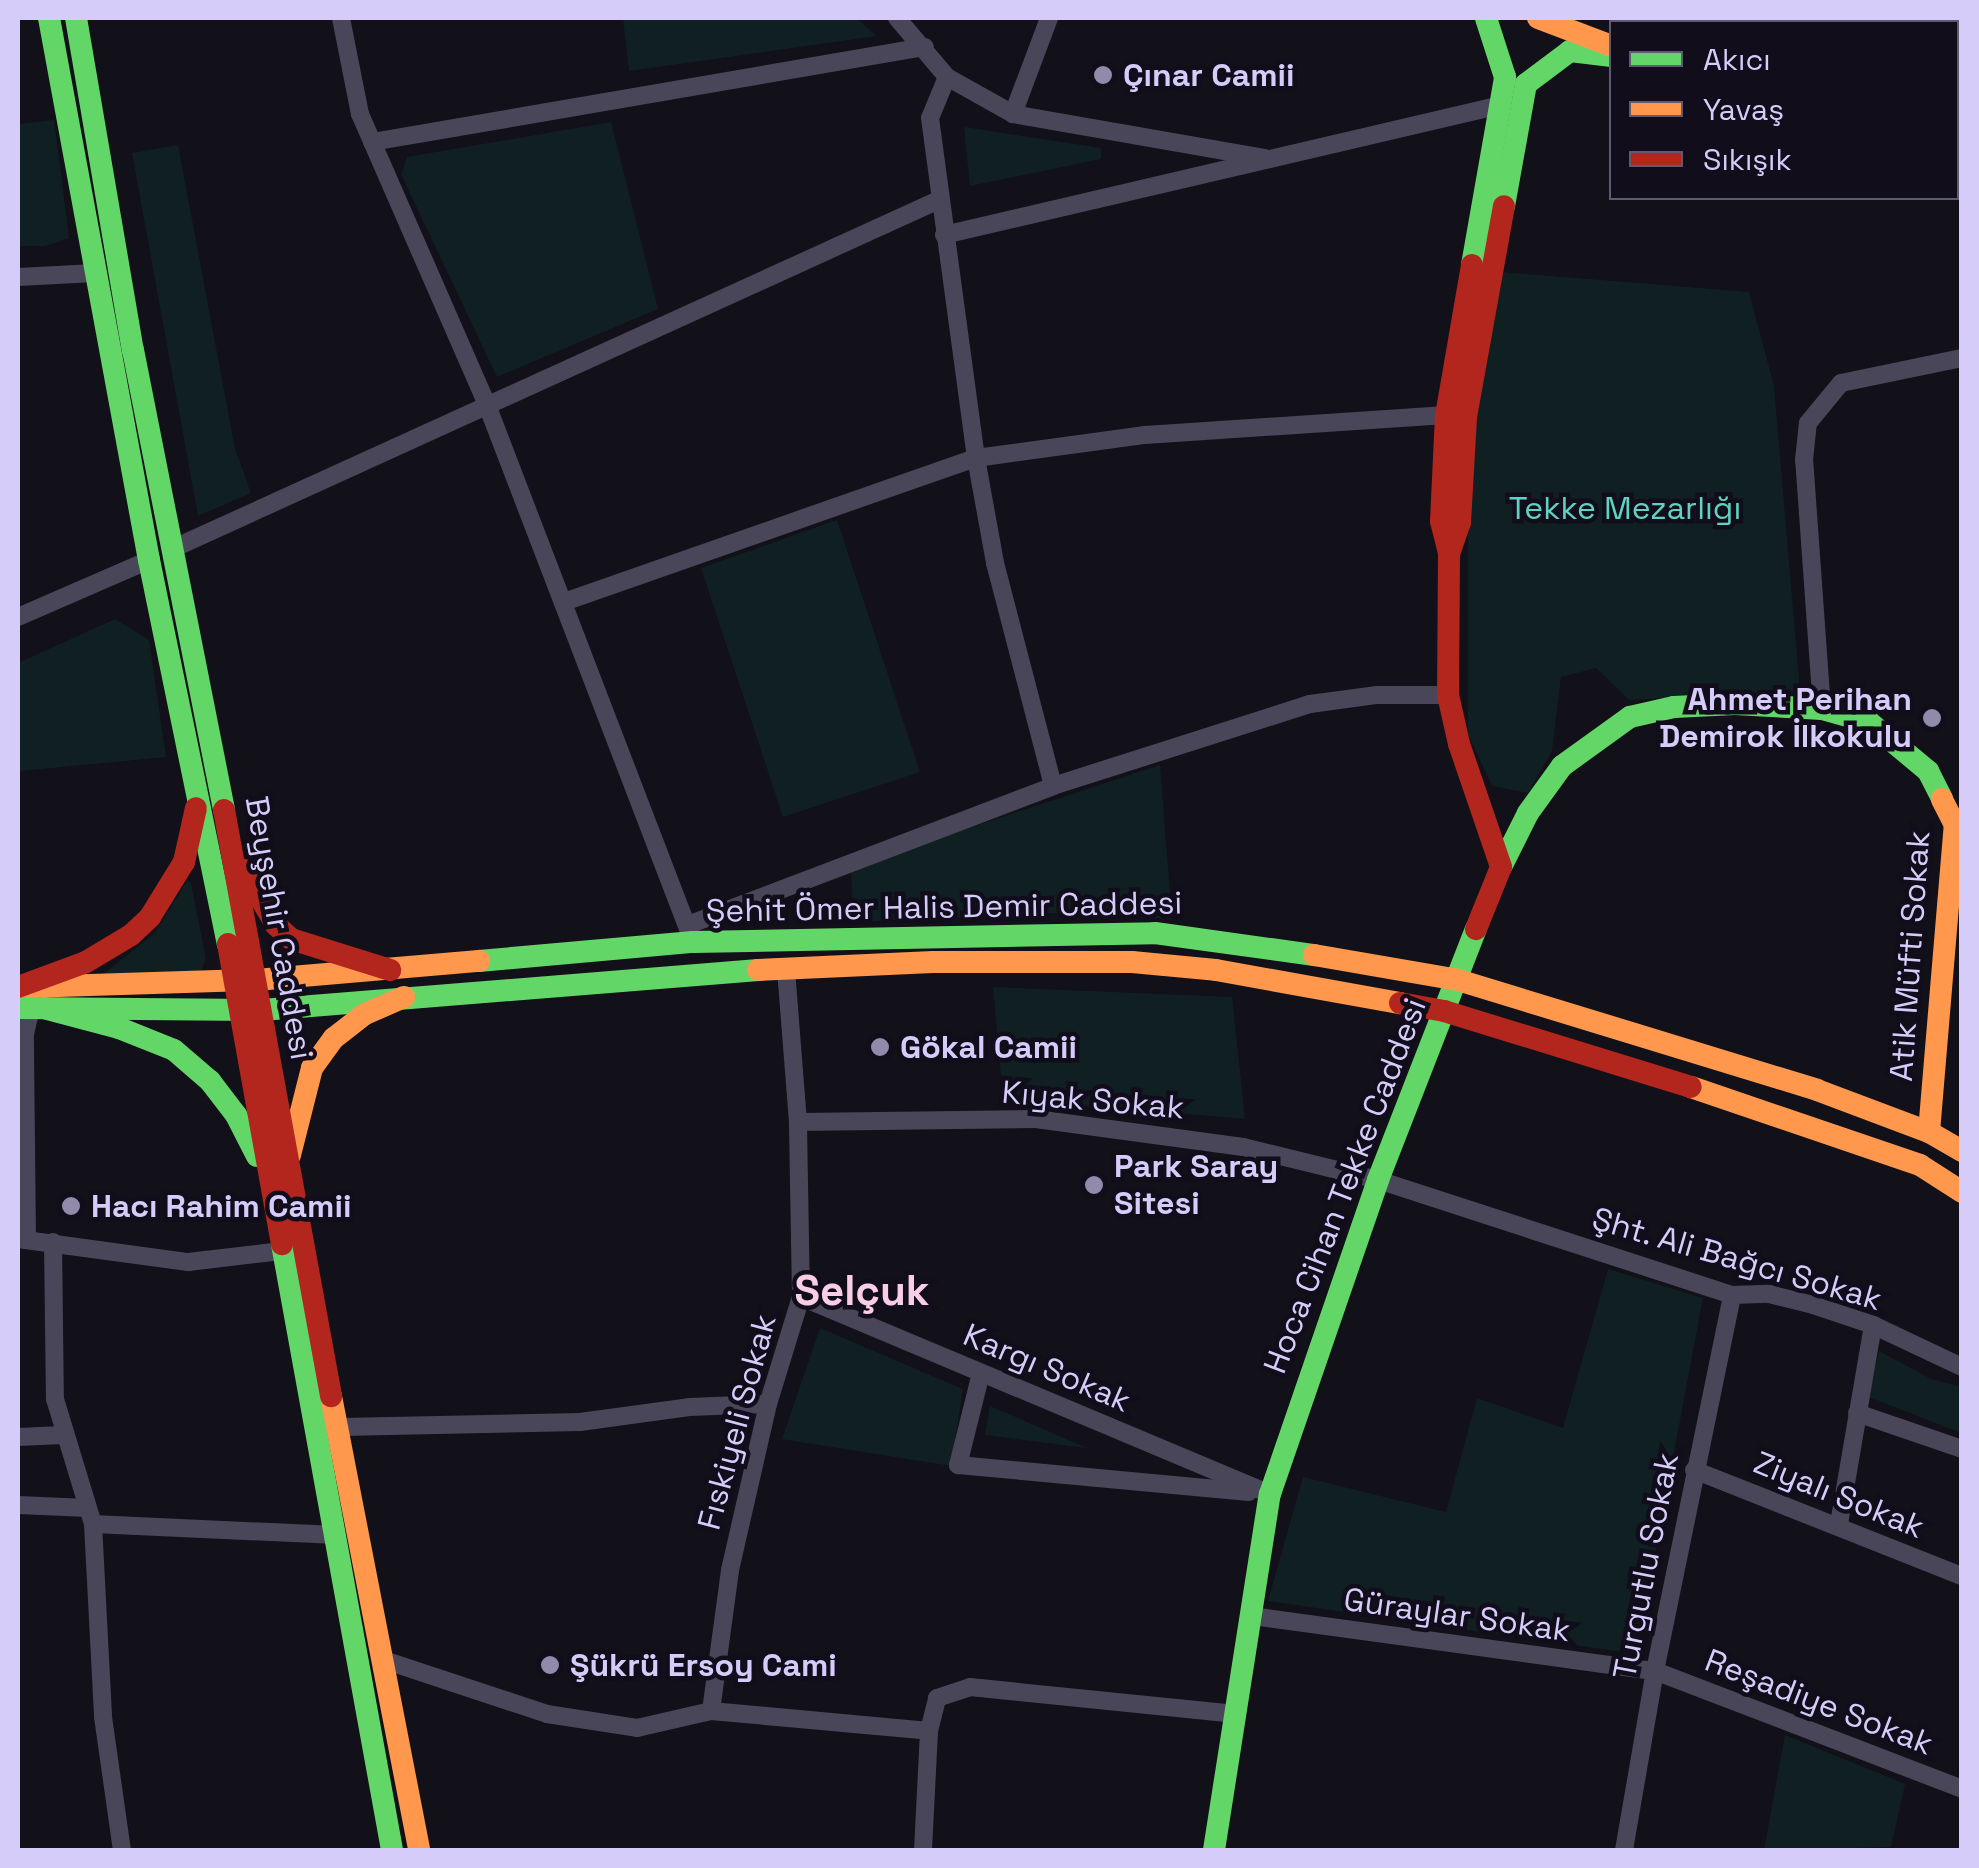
<!DOCTYPE html>
<meta charset="utf-8">
<style>
body{margin:0}
#map{position:relative;width:1979px;height:1868px;overflow:hidden;background:#121018;font-family:"Space Grotesk",sans-serif}
div>[style]{position:absolute}
.green>*{inset:0;background:#102022}
.street>*{height:18px;margin:-9px;padding:0 9px;transform-origin:9px;border-radius:9px;background:#484658}
.fast>*{height:22px;margin:-11px;padding:0 11px;transform-origin:11px;border-radius:11px;background:#63d668}
.slow>*{height:22px;margin:-11px;padding:0 11px;transform-origin:11px;border-radius:11px;background:#ff974d}
.jam>*{height:22px;margin:-11px;padding:0 11px;transform-origin:11px;border-radius:11px;background:#b3261e}
.dots>*{width:28px;height:28px;translate:-50% -50%;box-sizing:border-box;border:5px solid #110d1b;border-radius:50%}
span{translate:-50% -50%;white-space:nowrap;text-align:center;line-height:1.15;-webkit-text-stroke:9px #110d1b;paint-order:stroke}
.poi-label{font-size:32px;color:#d6ccfa;font-weight:700}
.left{translate:0 -50%;text-align:left}
.right{translate:-100% -50%;text-align:right}
.park-label{font-size:32px;color:#60d2c1}
.street-label{font-size:32px;color:#d6ccfa}
.district-label{font-size:42px;color:#facde6;font-weight:700}
.frame{position:absolute;inset:0;border:20px solid #d6ccfa;pointer-events:none}
.legend{position:absolute;left:1609px;top:20px;width:350px;height:180px;box-sizing:border-box;background:#110d1b;border:2px solid #605974;margin:0;padding:12px 18px;list-style:none;font-size:30px;color:#d6ccfa}
.legend li{display:flex;align-items:center;gap:20px;height:50px}
.legend b{width:50px;border:2px solid #605974}
</style>
<div id="map">
<div class="green">
<div style="clip-path:polygon(623px 18px,856px 18px,877px 36px,629px 71px)"></div>
<div style="clip-path:polygon(54px 120px,69px 238px,45px 246px,18px 246px,18px 124px)"></div>
<div style="clip-path:polygon(611px 122px,658px 309px,497px 377px,401px 174px,407px 157px)"></div>
<div style="clip-path:polygon(964px 127px,1101px 148px,1101px 159px,970px 186px)"></div>
<div style="clip-path:polygon(178px 145px,235px 449px,251px 493px,198px 516px,132px 153px)"></div>
<div style="clip-path:polygon(1501px 272px,1749px 292px,1774px 386px,1800px 691px,1629px 700px,1596px 668px,1561px 677px,1552px 751px,1528px 793px,1492px 786px,1468px 734px,1468px 462px)"></div>
<div style="clip-path:polygon(837px 520px,920px 772px,783px 817px,701px 568px)"></div>
<div style="clip-path:polygon(115px 619px,149px 640px,166px 757px,20px 771px,18px 663px)"></div>
<div style="clip-path:polygon(1160px 765px,1172px 919px,1053px 913px,853px 922px,851px 867px)"></div>
<div style="clip-path:polygon(187px 881px,191px 883px,206px 958px,198px 979px,102px 975px,155px 933px)"></div>
<div style="clip-path:polygon(993px 987px,1232px 997px,1245px 1119px,1003px 1098px)"></div>
<div style="clip-path:polygon(1608px 1269px,1703px 1298px,1636px 1654px,1268px 1601px,1303px 1477px,1446px 1512px,1477px 1398px,1563px 1428px)"></div>
<div style="clip-path:polygon(820px 1328px,963px 1389px,951px 1466px,782px 1439px)"></div>
<div style="clip-path:polygon(1879px 1351px,1931px 1379px,1961px 1387px,1961px 1433px,1869px 1397px)"></div>
<div style="clip-path:polygon(990px 1406px,1087px 1448px,985px 1435px)"></div>
<div style="clip-path:polygon(1785px 1735px,1905px 1784px,1891px 1847px,1764px 1850px)"></div>
</div>
<div class="street">
<div style="left:341px;top:18px;width:98px;rotate:78.8deg"></div>
<div style="left:360px;top:114px;width:318px;rotate:66.4deg"></div>
<div style="left:487px;top:405px;width:575px;rotate:69.01deg"></div>
<div style="left:897px;top:18px;width:77px;rotate:49.7deg"></div>
<div style="left:947px;top:77px;width:76px;rotate:29.3deg"></div>
<div style="left:1013px;top:114px;width:256px;rotate:9.9deg"></div>
<div style="left:947px;top:77px;width:44px;rotate:112.5deg"></div>
<div style="left:930px;top:118px;width:343px;rotate:82.3deg"></div>
<div style="left:976px;top:458px;width:107px;rotate:79.7deg"></div>
<div style="left:995px;top:563px;width:230px;rotate:75.4deg"></div>
<div style="left:1013px;top:114px;width:103px;rotate:-69.4deg"></div>
<div style="left:372px;top:142px;width:561px;rotate:-9.75deg"></div>
<div style="left:944px;top:235px;width:572px;rotate:-13.14deg"></div>
<div style="left:18px;top:277px;width:77px;rotate:-3deg"></div>
<div style="left:172px;top:549px;width:843px;rotate:-24.47deg"></div>
<div style="left:564px;top:602px;width:436px;rotate:-19.3deg"></div>
<div style="left:976px;top:458px;width:171px;rotate:-7.8deg"></div>
<div style="left:1145px;top:435px;width:302px;rotate:-3.8deg"></div>
<div style="left:18px;top:617px;width:143px;rotate:-23.5deg"></div>
<div style="left:1822px;top:709px;width:250px;rotate:-94.1deg"></div>
<div style="left:1804px;top:460px;width:37px;rotate:-84deg"></div>
<div style="left:1808px;top:423px;width:52px;rotate:-50.5deg"></div>
<div style="left:1841px;top:383px;width:124px;rotate:-11.7deg"></div>
<div style="left:688px;top:925px;width:391px;rotate:-20.8deg"></div>
<div style="left:1053px;top:786px;width:270px;rotate:-17.7deg"></div>
<div style="left:1310px;top:704px;width:68px;rotate:-7.7deg"></div>
<div style="left:1377px;top:695px;width:71px"></div>
<div style="left:798px;top:1122px;width:238px;rotate:-0.7deg"></div>
<div style="left:1036px;top:1119px;width:209px;rotate:7.7deg"></div>
<div style="left:1243px;top:1147px;width:139px;rotate:13.7deg"></div>
<div style="left:1378px;top:1180px;width:372px;rotate:18deg"></div>
<div style="left:1732px;top:1295px;width:37px;rotate:-2deg"></div>
<div style="left:1769px;top:1294px;width:45px;rotate:14deg"></div>
<div style="left:1813px;top:1305px;width:63px;rotate:18.4deg"></div>
<div style="left:1873px;top:1325px;width:98px;rotate:25.3deg"></div>
<div style="left:18px;top:1239px;width:172px;rotate:7.7deg"></div>
<div style="left:188px;top:1262px;width:94px;rotate:-6.7deg"></div>
<div style="left:27px;top:1240px;width:206px;rotate:-90.6deg"></div>
<div style="left:25px;top:1034px;width:26px;rotate:-77deg"></div>
<div style="left:53px;top:1242px;width:157px;rotate:89.3deg"></div>
<div style="left:55px;top:1399px;width:131px;rotate:73.1deg"></div>
<div style="left:93px;top:1524px;width:193px;rotate:87deg"></div>
<div style="left:103px;top:1717px;width:134px;rotate:81.9deg"></div>
<div style="left:801px;top:1297px;width:509px;rotate:22.78deg"></div>
<div style="left:981px;top:1373px;width:95px;rotate:104deg"></div>
<div style="left:958px;top:1465px;width:292px;rotate:5.3deg"></div>
<div style="left:1857px;top:1413px;width:111px;rotate:18.9deg"></div>
<div style="left:341px;top:1427px;width:239px;rotate:-1.2deg"></div>
<div style="left:580px;top:1422px;width:110px;rotate:-7.8deg"></div>
<div style="left:689px;top:1407px;width:79px;rotate:-2.2deg"></div>
<div style="left:18px;top:1437px;width:45px;rotate:-2.5deg"></div>
<div style="left:1694px;top:1470px;width:288px;rotate:21.6deg"></div>
<div style="left:18px;top:1505px;width:70px;rotate:2.5deg"></div>
<div style="left:93px;top:1524px;width:239px;rotate:2.6deg"></div>
<div style="left:1839px;top:1524px;width:202px;rotate:-80.3deg"></div>
<div style="left:1252px;top:1616px;width:407px;rotate:7.8deg"></div>
<div style="left:1655px;top:1671px;width:329px;rotate:21deg"></div>
<div style="left:384px;top:1660px;width:172px;rotate:18.3deg"></div>
<div style="left:547px;top:1714px;width:91px;rotate:8.8deg"></div>
<div style="left:637px;top:1728px;width:76px;rotate:-12.9deg"></div>
<div style="left:711px;top:1711px;width:219px;rotate:5.2deg"></div>
<div style="left:711px;top:1711px;width:142px;rotate:-82.3deg"></div>
<div style="left:730px;top:1570px;width:170px;rotate:-77.1deg"></div>
<div style="left:768px;top:1404px;width:112px;rotate:-72.9deg"></div>
<div style="left:801px;top:1297px;width:175px;rotate:-91deg"></div>
<div style="left:798px;top:1122px;width:154px;rotate:-94.5deg"></div>
<div style="left:923px;top:1850px;width:119px;rotate:-87.1deg"></div>
<div style="left:929px;top:1731px;width:34px;rotate:-76deg"></div>
<div style="left:937px;top:1698px;width:35px;rotate:-18deg"></div>
<div style="left:970px;top:1687px;width:265px;rotate:5.8deg"></div>
<div style="left:1624px;top:1850px;width:182px;rotate:-80.2deg"></div>
<div style="left:1655px;top:1671px;width:384px;rotate:-78.4deg"></div>
</div>
<div class="fast">
<div style="left:49px;top:18px;width:551px;rotate:79.55deg"></div>
<div style="left:149px;top:560px;width:392px;rotate:78.4deg"></div>
<div style="left:76px;top:18px;width:337px;rotate:80.3deg"></div>
<div style="left:133px;top:350px;width:469px;rotate:78.8deg"></div>
<div style="left:1956px;top:131px;width:6px;rotate:18deg"></div>
<div style="left:1956px;top:185px;width:6px;rotate:18deg"></div>
<div style="left:1504px;top:206px;width:124px;rotate:-79.8deg"></div>
<div style="left:1526px;top:84px;width:55px;rotate:-36.9deg"></div>
<div style="left:1570px;top:51px;width:42px;rotate:6.8deg"></div>
<div style="left:1472px;top:265px;width:191px;rotate:-80deg"></div>
<div style="left:1505px;top:77px;width:62px;rotate:-107.9deg"></div>
<div style="left:1501px;top:867px;width:60px;rotate:-63.4deg"></div>
<div style="left:1528px;top:813px;width:58px;rotate:-54.1deg"></div>
<div style="left:1562px;top:766px;width:84px;rotate:-35.8deg"></div>
<div style="left:1630px;top:717px;width:45px;rotate:-12.8deg"></div>
<div style="left:1674px;top:707px;width:61px;rotate:-2.8deg"></div>
<div style="left:1735px;top:704px;width:87px;rotate:3.3deg"></div>
<div style="left:1822px;top:709px;width:49px;rotate:15.5deg"></div>
<div style="left:1869px;top:722px;width:77px;rotate:39.7deg"></div>
<div style="left:1928px;top:771px;width:31px;rotate:63deg"></div>
<div style="left:479px;top:961px;width:215px;rotate:-5.1deg"></div>
<div style="left:693px;top:942px;width:462px;rotate:-1.1deg"></div>
<div style="left:1155px;top:933px;width:161px;rotate:7.9deg"></div>
<div style="left:18px;top:1008px;width:244px;rotate:0.5deg"></div>
<div style="left:262px;top:1010px;width:498px;rotate:-4.6deg"></div>
<div style="left:44px;top:1008px;width:78px;rotate:14.9deg"></div>
<div style="left:119px;top:1028px;width:59px;rotate:21.8deg"></div>
<div style="left:174px;top:1050px;width:48px;rotate:40.7deg"></div>
<div style="left:210px;top:1081px;width:43px;rotate:52.6deg"></div>
<div style="left:236px;top:1115px;width:46px;rotate:62.9deg"></div>
<div style="left:282px;top:1244px;width:616px;rotate:79.71deg"></div>
<div style="left:1214px;top:1850px;width:360px;rotate:-81.1deg"></div>
<div style="left:1270px;top:1494px;width:332px;rotate:-71deg"></div>
<div style="left:1378px;top:1180px;width:269px;rotate:-68.7deg"></div>
</div>
<div class="slow">
<div style="left:1538px;top:18px;width:79px;rotate:20.7deg"></div>
<div style="left:1696px;top:18px;width:12px;rotate:20deg"></div>
<div style="left:1314px;top:955px;width:146px;rotate:9.8deg"></div>
<div style="left:1458px;top:980px;width:375px;rotate:17deg"></div>
<div style="left:1817px;top:1090px;width:120px;rotate:20.6deg"></div>
<div style="left:1929px;top:1132px;width:38px;rotate:30deg"></div>
<div style="left:758px;top:970px;width:175px;rotate:-2.6deg"></div>
<div style="left:933px;top:962px;width:199px"></div>
<div style="left:1132px;top:962px;width:84px;rotate:5.4deg"></div>
<div style="left:1216px;top:970px;width:187px;rotate:10.2deg"></div>
<div style="left:27px;top:987px;width:229px;rotate:-1.8deg"></div>
<div style="left:256px;top:980px;width:224px;rotate:-4.9deg"></div>
<div style="left:1691px;top:1087px;width:242px;rotate:18.8deg"></div>
<div style="left:1920px;top:1165px;width:50px;rotate:32.7deg"></div>
<div style="left:1929px;top:1132px;width:308px;rotate:-85.2deg"></div>
<div style="left:1955px;top:825px;width:29px;rotate:-117deg"></div>
<div style="left:290px;top:1155px;width:90px;rotate:-75.8deg"></div>
<div style="left:312px;top:1068px;width:37px;rotate:-54deg"></div>
<div style="left:334px;top:1038px;width:37px;rotate:-38deg"></div>
<div style="left:363px;top:1015px;width:45px;rotate:-23.7deg"></div>
<div style="left:331px;top:1396px;width:462px;rotate:79deg"></div>
</div>
<div class="jam">
<div style="left:1956px;top:107px;width:6px;rotate:9deg"></div>
<div style="left:1472px;top:265px;width:152px;rotate:99.8deg"></div>
<div style="left:1446px;top:415px;width:106px;rotate:92.7deg"></div>
<div style="left:1441px;top:521px;width:34px;rotate:76deg"></div>
<div style="left:1449px;top:554px;width:141px;rotate:90.4deg"></div>
<div style="left:1448px;top:695px;width:50px;rotate:77.3deg"></div>
<div style="left:1459px;top:744px;width:130px;rotate:71.1deg"></div>
<div style="left:1501px;top:867px;width:67px;rotate:112deg"></div>
<div style="left:1449px;top:554px;width:34px;rotate:-71deg"></div>
<div style="left:1460px;top:522px;width:105px;rotate:-86.7deg"></div>
<div style="left:1466px;top:417px;width:214px;rotate:-79.8deg"></div>
<div style="left:224px;top:810px;width:596px;rotate:79.65deg"></div>
<div style="left:244px;top:870px;width:64px;rotate:59.8deg"></div>
<div style="left:276px;top:925px;width:21px;rotate:43deg"></div>
<div style="left:291px;top:939px;width:104px;rotate:17.4deg"></div>
<div style="left:228px;top:944px;width:305px;rotate:79.8deg"></div>
<div style="left:18px;top:987px;width:72px;rotate:-20.2deg"></div>
<div style="left:86px;top:962px;width:52px;rotate:-31deg"></div>
<div style="left:131px;top:935px;width:26px;rotate:-43deg"></div>
<div style="left:150px;top:917px;width:65px;rotate:-58.3deg"></div>
<div style="left:184px;top:862px;width:55px;rotate:-77.5deg"></div>
<div style="left:1400px;top:1003px;width:45px;rotate:10.3deg"></div>
<div style="left:1444px;top:1011px;width:258px;rotate:17.1deg"></div>
</div>
<div class="dots">
<div style="left:1103px;top:75px;background:#918aab"></div>
<div style="left:1932px;top:718px;background:#918aab"></div>
<div style="left:880px;top:1047px;background:#918aab"></div>
<div style="left:1094px;top:1185px;background:#918aab"></div>
<div style="left:71px;top:1206px;background:#918aab"></div>
<div style="left:550px;top:1665px;background:#918aab"></div>
</div>
<div class="poi-label">
<span class="left" style="left:1123px;top:75px">Çınar Camii</span>
<span class="right" style="left:1912px;top:718px">Ahmet Perihan<br>Demirok İlkokulu</span>
<span class="left" style="left:900px;top:1047px">Gökal Camii</span>
<span class="left" style="left:1114px;top:1185px">Park Saray<br>Sitesi</span>
<span class="left" style="left:91px;top:1206px">Hacı Rahim Camii</span>
<span class="left" style="left:570px;top:1665px">Şükrü Ersoy Cami</span>
</div>
<div class="park-label">
<span style="left:1625px;top:508px">Tekke Mezarlığı</span>
</div>
<div class="street-label">
<span style="left:944px;top:907px;rotate:-1deg">Şehit Ömer Halis Demir Caddesi</span>
<span style="left:279px;top:928px;rotate:80deg">Beyşehir Caddesi</span>
<span style="left:1910px;top:956px;rotate:-86deg">Atik Müfti Sokak</span>
<span style="left:1093px;top:1100px;rotate:5deg">Kıyak Sokak</span>
<span style="left:1345px;top:1186px;rotate:-69deg">Hoca Cihan Tekke Caddesi</span>
<span style="left:1737px;top:1259px;rotate:16deg">Şht. Ali Bağcı Sokak</span>
<span style="left:1047px;top:1368px;rotate:23deg">Kargı Sokak</span>
<span style="left:737px;top:1422px;rotate:-75deg">Fıskiyeli Sokak</span>
<span style="left:1839px;top:1495px;rotate:22deg">Ziyalı Sokak</span>
<span style="left:1646px;top:1566px;rotate:-79deg">Turgutlu Sokak</span>
<span style="left:1457px;top:1615px;rotate:8deg">Güraylar Sokak</span>
<span style="left:1819px;top:1702px;rotate:21deg">Reşadiye Sokak</span>
</div>
<div class="district-label">
<span style="left:862px;top:1291px">Selçuk</span>
</div>
<div class="frame"></div>
<ul class="legend">
<li><b style="height:12px;background:#63d668"></b>Akıcı</li>
<li><b style="height:12px;background:#ff974d"></b>Yavaş</li>
<li><b style="height:12px;background:#b3261e"></b>Sıkışık</li>
</ul>
</div>
